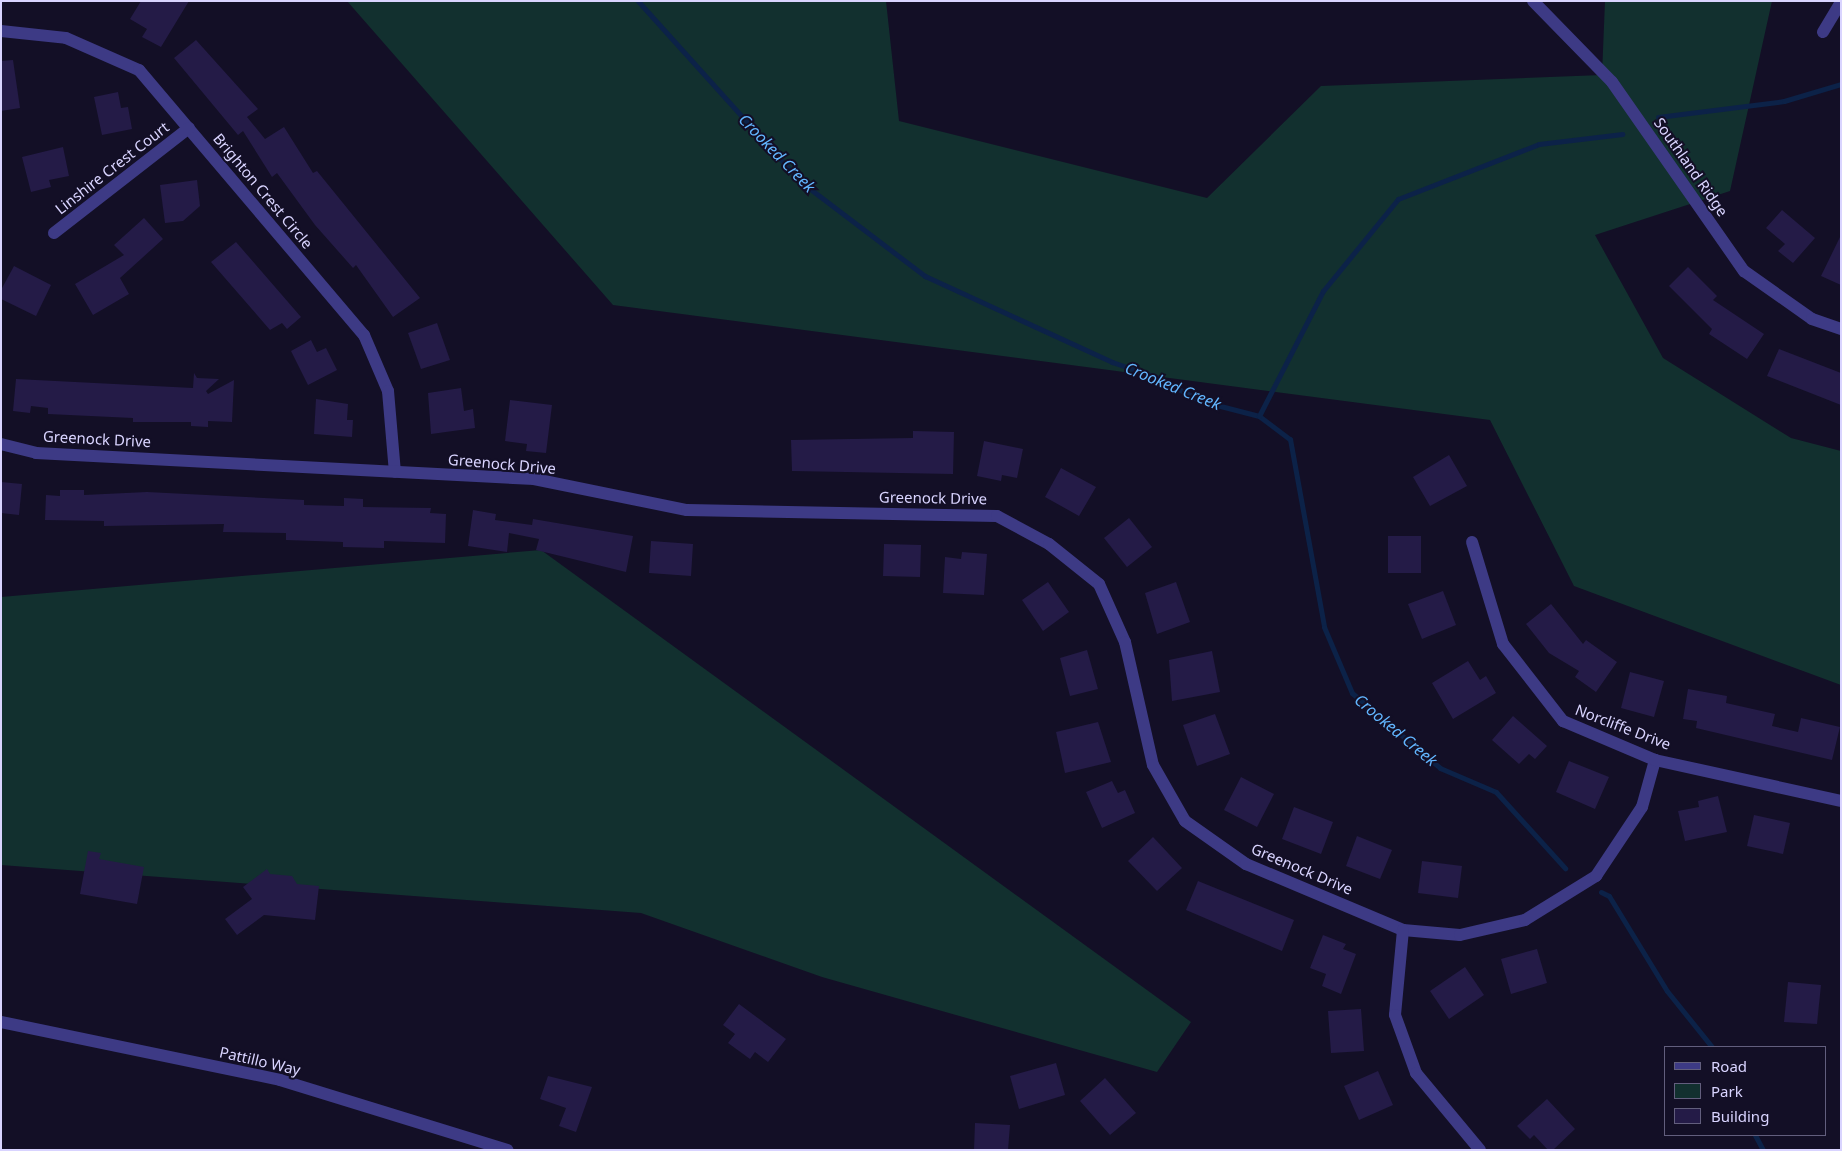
<!DOCTYPE html>
<style>
body{margin:0}
#map{position:relative;width:1842px;height:1151px;overflow:hidden;background:#130f26;font-family:"Noto Sans",sans-serif}
div>[style]{position:absolute}
.green>*{inset:0;background:#12302f}
.stream>*{height:5px;margin:-2.5px;padding:0 2.5px;transform-origin:2.5px;border-radius:2.5px;background:#0c2248}
.building>*{inset:0;background:#241b47}
.minor>*{height:12px;margin:-6px;padding:0 6px;transform-origin:6px;border-radius:6px;background:#3d3a85}
span{translate:-50% -50%;white-space:nowrap;text-align:center;line-height:1.15;-webkit-text-stroke:4px #130f26;paint-order:stroke}
.street-label{font-size:15px;color:#d9d4ff}
.water-label{font-size:16px;color:#62b6ff;font-style:italic}
.frame{position:absolute;inset:0;border:2px solid #d9d4ff;pointer-events:none}
.legend{position:absolute;left:1664px;top:1046px;width:162px;height:90px;box-sizing:border-box;background:#130f26;border:1px solid #625e7d;margin:0;padding:6px 9px;list-style:none;font-size:15px;color:#d9d4ff}
.legend li{display:flex;align-items:center;gap:10px;height:25px}
.legend b{width:25px;border:1px solid #625e7d}
</style>
<div id="map">
<div class="green">
<div style="clip-path:polygon(347px 1px,886px 1px,899px 121px,1207px 198px,1321px 86px,1602px 75px,1605px 1px,1772px 1px,1730px 191px,1595px 235px,1663px 358px,1791px 438px,1841px 451px,1841px 685px,1574px 586px,1490px 420px,613px 305px)"></div>
<div style="clip-path:polygon(541px 550px,1191px 1022px,1157px 1072px,822px 977px,641px 913px,1px 865px,1px 597px)"></div>
</div>
<div class="stream">
<div style="left:638px;top:1px;width:244px;rotate:48deg"></div>
<div style="left:801px;top:182px;width:156px;rotate:37.2deg"></div>
<div style="left:925px;top:276px;width:206px;rotate:24.7deg"></div>
<div style="left:1112px;top:362px;width:46px;rotate:18.8deg"></div>
<div style="left:1156px;top:377px;width:51px;rotate:28.1deg"></div>
<div style="left:1201px;top:401px;width:60px;rotate:14.5deg"></div>
<div style="left:1259px;top:416px;width:39px;rotate:37deg"></div>
<div style="left:1290px;top:439px;width:191px;rotate:79.7deg"></div>
<div style="left:1324px;top:627px;width:72px;rotate:67deg"></div>
<div style="left:1352px;top:693px;width:116px;rotate:40.4deg"></div>
<div style="left:1440px;top:768px;width:61px;rotate:23.2deg"></div>
<div style="left:1496px;top:792px;width:103px;rotate:47.8deg"></div>
<div style="left:1658px;top:117px;width:127px;rotate:-7.2deg"></div>
<div style="left:1784px;top:101px;width:59px;rotate:-16.6deg"></div>
<div style="left:1259px;top:416px;width:140px;rotate:-62.9deg"></div>
<div style="left:1323px;top:291px;width:119px;rotate:-50.8deg"></div>
<div style="left:1398px;top:199px;width:151px;rotate:-21.3deg"></div>
<div style="left:1539px;top:144px;width:84px;rotate:-6.9deg"></div>
<div style="left:1601px;top:892px;width:9px;rotate:27deg"></div>
<div style="left:1609px;top:896px;width:111px;rotate:58.6deg"></div>
<div style="left:1667px;top:991px;width:72px;rotate:51.2deg"></div>
<div style="left:1755px;top:1135px;width:17px;rotate:62deg"></div>
</div>
<div class="building">
<div style="clip-path:polygon(141px 1px,189px 1px,161px 47px,142px 37px,147px 29px,130px 19px)"></div>
<div style="clip-path:polygon(196px 40px,258px 109px,247px 117px,265px 139px,284px 127px,313px 173px,317px 171px,420px 298px,393px 317px,356px 265px,353px 268px,315px 225px,277px 173px,272px 177px,243px 131px,238px 135px,174px 58px)"></div>
<div style="clip-path:polygon(13px 60px,20px 108px,1px 111px,1px 61px)"></div>
<div style="clip-path:polygon(118px 92px,121px 108px,128px 107px,132px 129px,102px 135px,94px 97px)"></div>
<div style="clip-path:polygon(63px 147px,69px 176px,49px 180px,51px 187px,31px 192px,22px 157px)"></div>
<div style="clip-path:polygon(197px 180px,200px 206px,183px 221px,165px 223px,160px 185px)"></div>
<div style="clip-path:polygon(1782px 210px,1815px 238px,1793px 263px,1778px 251px,1785px 244px,1766px 228px)"></div>
<div style="clip-path:polygon(144px 218px,163px 239px,120px 278px,129px 294px,93px 315px,75px 284px,124px 255px,114px 245px)"></div>
<div style="clip-path:polygon(1841px 235px,1841px 285px,1821px 276px)"></div>
<div style="clip-path:polygon(236px 242px,301px 317px,287px 329px,282px 323px,270px 330px,211px 262px)"></div>
<div style="clip-path:polygon(14px 266px,51px 285px,36px 316px,1px 299px,1px 290px)"></div>
<div style="clip-path:polygon(1688px 267px,1717px 296px,1713px 300px,1764px 334px,1747px 359px,1709px 334px,1712px 329px,1669px 286px)"></div>
<div style="clip-path:polygon(437px 323px,450px 360px,421px 369px,408px 333px)"></div>
<div style="clip-path:polygon(311px 340px,317px 352px,326px 348px,337px 370px,308px 385px,291px 351px)"></div>
<div style="clip-path:polygon(1779px 349px,1841px 373px,1841px 405px,1767px 376px)"></div>
<div style="clip-path:polygon(194px 373px,197px 378px,219px 379px,206px 391px,208px 394px,234px 380px,232px 422px,208px 421px,208px 427px,191px 426px,191px 422px,133px 422px,133px 418px,48px 414px,48px 408px,31px 406px,30px 413px,13px 411px,16px 379px,193px 388px)"></div>
<div style="clip-path:polygon(461px 388px,464px 411px,473px 409px,475px 428px,431px 434px,428px 393px)"></div>
<div style="clip-path:polygon(316px 399px,348px 404px,347px 420px,353px 420px,352px 437px,314px 434px)"></div>
<div style="clip-path:polygon(510px 400px,552px 405px,546px 453px,526px 451px,527px 444px,505px 441px)"></div>
<div style="clip-path:polygon(913px 431px,954px 432px,953px 474px,792px 471px,791px 440px,913px 438px)"></div>
<div style="clip-path:polygon(984px 441px,1023px 449px,1017px 478px,1002px 475px,1001px 481px,977px 476px)"></div>
<div style="clip-path:polygon(1449px 455px,1467px 486px,1430px 506px,1413px 477px)"></div>
<div style="clip-path:polygon(1061px 468px,1096px 487px,1079px 516px,1045px 497px)"></div>
<div style="clip-path:polygon(1px 482px,22px 484px,19px 515px,1px 513px)"></div>
<div style="clip-path:polygon(60px 490px,84px 490px,84px 495px,147px 492px,304px 500px,304px 505px,344px 506px,344px 498px,363px 499px,363px 507px,431px 508px,430px 513px,446px 514px,445px 543px,384px 541px,384px 548px,343px 547px,343px 542px,286px 540px,286px 533px,223px 532px,224px 524px,104px 526px,104px 521px,45px 520px,46px 495px,60px 496px)"></div>
<div style="clip-path:polygon(473px 510px,496px 514px,495px 520px,532px 525px,533px 519px,633px 536px,626px 572px,536px 550px,539px 539px,509px 533px,507px 552px,468px 546px)"></div>
<div style="clip-path:polygon(1129px 518px,1152px 547px,1127px 567px,1104px 538px)"></div>
<div style="clip-path:polygon(1388px 536px,1421px 536px,1421px 573px,1388px 573px)"></div>
<div style="clip-path:polygon(651px 541px,693px 544px,691px 576px,649px 573px)"></div>
<div style="clip-path:polygon(884px 544px,921px 545px,920px 577px,883px 576px)"></div>
<div style="clip-path:polygon(962px 552px,987px 554px,984px 595px,943px 593px,945px 557px,961px 559px)"></div>
<div style="clip-path:polygon(1048px 582px,1069px 612px,1043px 631px,1022px 600px)"></div>
<div style="clip-path:polygon(1176px 582px,1190px 622px,1157px 634px,1145px 593px)"></div>
<div style="clip-path:polygon(1443px 591px,1456px 625px,1422px 639px,1408px 604px)"></div>
<div style="clip-path:polygon(1551px 604px,1583px 644px,1586px 640px,1617px 662px,1596px 692px,1575px 677px,1579px 671px,1549px 653px,1526px 624px)"></div>
<div style="clip-path:polygon(1087px 650px,1098px 689px,1070px 696px,1060px 658px)"></div>
<div style="clip-path:polygon(1212px 651px,1220px 692px,1172px 701px,1169px 660px)"></div>
<div style="clip-path:polygon(1468px 661px,1480px 680px,1486px 676px,1496px 693px,1453px 719px,1432px 683px)"></div>
<div style="clip-path:polygon(1630px 672px,1664px 681px,1654px 717px,1621px 708px)"></div>
<div style="clip-path:polygon(1688px 689px,1727px 696px,1726px 703px,1775px 714px,1772px 726px,1798px 732px,1801px 718px,1840px 727px,1832px 760px,1696px 728px,1697px 721px,1683px 719px)"></div>
<div style="clip-path:polygon(1215px 714px,1230px 754px,1197px 766px,1183px 725px)"></div>
<div style="clip-path:polygon(1513px 716px,1547px 746px,1535px 759px,1529px 754px,1519px 764px,1492px 740px)"></div>
<div style="clip-path:polygon(1098px 722px,1111px 762px,1065px 773px,1056px 732px)"></div>
<div style="clip-path:polygon(1569px 761px,1609px 777px,1595px 809px,1556px 792px)"></div>
<div style="clip-path:polygon(1241px 777px,1274px 794px,1257px 827px,1224px 810px)"></div>
<div style="clip-path:polygon(1112px 781px,1118px 793px,1125px 790px,1135px 813px,1102px 828px,1086px 792px)"></div>
<div style="clip-path:polygon(1718px 796px,1727px 832px,1685px 841px,1678px 811px,1699px 807px,1698px 801px)"></div>
<div style="clip-path:polygon(1294px 807px,1333px 822px,1321px 854px,1282px 839px)"></div>
<div style="clip-path:polygon(1754px 815px,1790px 823px,1783px 854px,1747px 846px)"></div>
<div style="clip-path:polygon(1357px 836px,1392px 850px,1380px 879px,1346px 866px)"></div>
<div style="clip-path:polygon(1153px 837px,1182px 868px,1157px 891px,1128px 861px)"></div>
<div style="clip-path:polygon(88px 851px,101px 853px,99px 859px,144px 867px,137px 904px,80px 894px)"></div>
<div style="clip-path:polygon(1422px 861px,1462px 866px,1458px 898px,1418px 893px)"></div>
<div style="clip-path:polygon(267px 869px,270px 874px,292px 876px,297px 884px,319px 886px,315px 920px,264px 915px,237px 935px,225px 919px,252px 899px,243px 887px)"></div>
<div style="clip-path:polygon(1198px 881px,1294px 920px,1282px 951px,1186px 910px)"></div>
<div style="clip-path:polygon(1323px 935px,1346px 944px,1343px 949px,1356px 954px,1341px 994px,1322px 986px,1326px 974px,1310px 968px)"></div>
<div style="clip-path:polygon(1537px 949px,1547px 983px,1511px 994px,1501px 959px)"></div>
<div style="clip-path:polygon(1465px 967px,1484px 995px,1449px 1019px,1430px 991px)"></div>
<div style="clip-path:polygon(1788px 982px,1821px 985px,1817px 1024px,1784px 1022px)"></div>
<div style="clip-path:polygon(739px 1004px,786px 1039px,768px 1062px,755px 1052px,750px 1059px,728px 1043px,735px 1034px,723px 1025px)"></div>
<div style="clip-path:polygon(1361px 1009px,1364px 1051px,1331px 1053px,1328px 1011px)"></div>
<div style="clip-path:polygon(1056px 1063px,1065px 1095px,1019px 1109px,1010px 1076px)"></div>
<div style="clip-path:polygon(1378px 1071px,1393px 1105px,1359px 1120px,1344px 1086px)"></div>
<div style="clip-path:polygon(548px 1076px,592px 1087px,576px 1132px,559px 1126px,566px 1108px,540px 1099px)"></div>
<div style="clip-path:polygon(1105px 1078px,1136px 1113px,1110px 1135px,1080px 1101px)"></div>
<div style="clip-path:polygon(1547px 1099px,1575px 1129px,1553px 1150px,1548px 1150px,1534px 1135px,1530px 1139px,1517px 1126px)"></div>
<div style="clip-path:polygon(975px 1123px,1010px 1125px,1008px 1150px,974px 1150px)"></div>
</div>
<div class="minor">
<div style="left:1533px;top:1px;width:113px;rotate:45.7deg"></div>
<div style="left:1612px;top:82px;width:231px;rotate:55.1deg"></div>
<div style="left:1744px;top:271px;width:83px;rotate:35.2deg"></div>
<div style="left:1812px;top:319px;width:31px;rotate:19deg"></div>
<div style="left:1px;top:31px;width:65px;rotate:6.1deg"></div>
<div style="left:66px;top:38px;width:80px;rotate:23.7deg"></div>
<div style="left:139px;top:70px;width:348px;rotate:49.7deg"></div>
<div style="left:364px;top:335px;width:61px;rotate:66.8deg"></div>
<div style="left:388px;top:391px;width:81px;rotate:85.1deg"></div>
<div style="left:1823px;top:32px;width:35px;rotate:-59deg"></div>
<div style="left:54px;top:233px;width:171px;rotate:-37.9deg"></div>
<div style="left:1px;top:444px;width:36px;rotate:14deg"></div>
<div style="left:36px;top:453px;width:499px;rotate:3deg"></div>
<div style="left:534px;top:479px;width:156px;rotate:11.5deg"></div>
<div style="left:687px;top:510px;width:310px;rotate:1.1deg"></div>
<div style="left:997px;top:516px;width:59px;rotate:28.3deg"></div>
<div style="left:1049px;top:544px;width:64px;rotate:38.7deg"></div>
<div style="left:1099px;top:584px;width:64px;rotate:65.9deg"></div>
<div style="left:1125px;top:642px;width:126px;rotate:77.2deg"></div>
<div style="left:1153px;top:765px;width:64px;rotate:60.3deg"></div>
<div style="left:1185px;top:821px;width:75px;rotate:35.2deg"></div>
<div style="left:1246px;top:864px;width:170px;rotate:22.8deg"></div>
<div style="left:1403px;top:930px;width:57px;rotate:5deg"></div>
<div style="left:1460px;top:935px;width:67px;rotate:-13deg"></div>
<div style="left:1525px;top:920px;width:84px;rotate:-31.8deg"></div>
<div style="left:1596px;top:876px;width:83px;rotate:-56.3deg"></div>
<div style="left:1642px;top:807px;width:49px;rotate:-74.5deg"></div>
<div style="left:1472px;top:542px;width:107px;rotate:73.1deg"></div>
<div style="left:1503px;top:644px;width:98px;rotate:52.1deg"></div>
<div style="left:1563px;top:721px;width:100px;rotate:23deg"></div>
<div style="left:1655px;top:760px;width:190px;rotate:12.4deg"></div>
<div style="left:1403px;top:930px;width:85px;rotate:95.4deg"></div>
<div style="left:1395px;top:1015px;width:62px;rotate:70.1deg"></div>
<div style="left:1416px;top:1073px;width:100px;rotate:50.3deg"></div>
<div style="left:1px;top:1022px;width:285px;rotate:11.7deg"></div>
<div style="left:280px;top:1080px;width:238px;rotate:17.1deg"></div>
</div>
<div class="street-label">
<span style="left:1691px;top:167px;rotate:55deg">Southland Ridge</span>
<span style="left:112px;top:168px;rotate:-38deg">Linshire Crest Court</span>
<span style="left:263px;top:191px;rotate:50deg">Brighton Crest Circle</span>
<span style="left:97px;top:439px;rotate:3deg">Greenock Drive</span>
<span style="left:502px;top:464px;rotate:5deg">Greenock Drive</span>
<span style="left:933px;top:498px;rotate:1deg">Greenock Drive</span>
<span style="left:1623px;top:727px;rotate:21deg">Norcliffe Drive</span>
<span style="left:1302px;top:869px;rotate:23deg">Greenock Drive</span>
<span style="left:260px;top:1061px;rotate:13deg">Pattillo Way</span>
</div>
<div class="water-label">
<span style="left:777px;top:153px;rotate:46deg">Crooked Creek</span>
<span style="left:1173px;top:386px;rotate:22deg">Crooked Creek</span>
<span style="left:1396px;top:730px;rotate:40deg">Crooked Creek</span>
</div>
<div class="frame"></div>
<ul class="legend">
<li><b style="height:6px;background:#3d3a85"></b>Road</li>
<li><b style="height:14px;background:#12302f"></b>Park</li>
<li><b style="height:14px;background:#241b47"></b>Building</li>
</ul>
</div>
